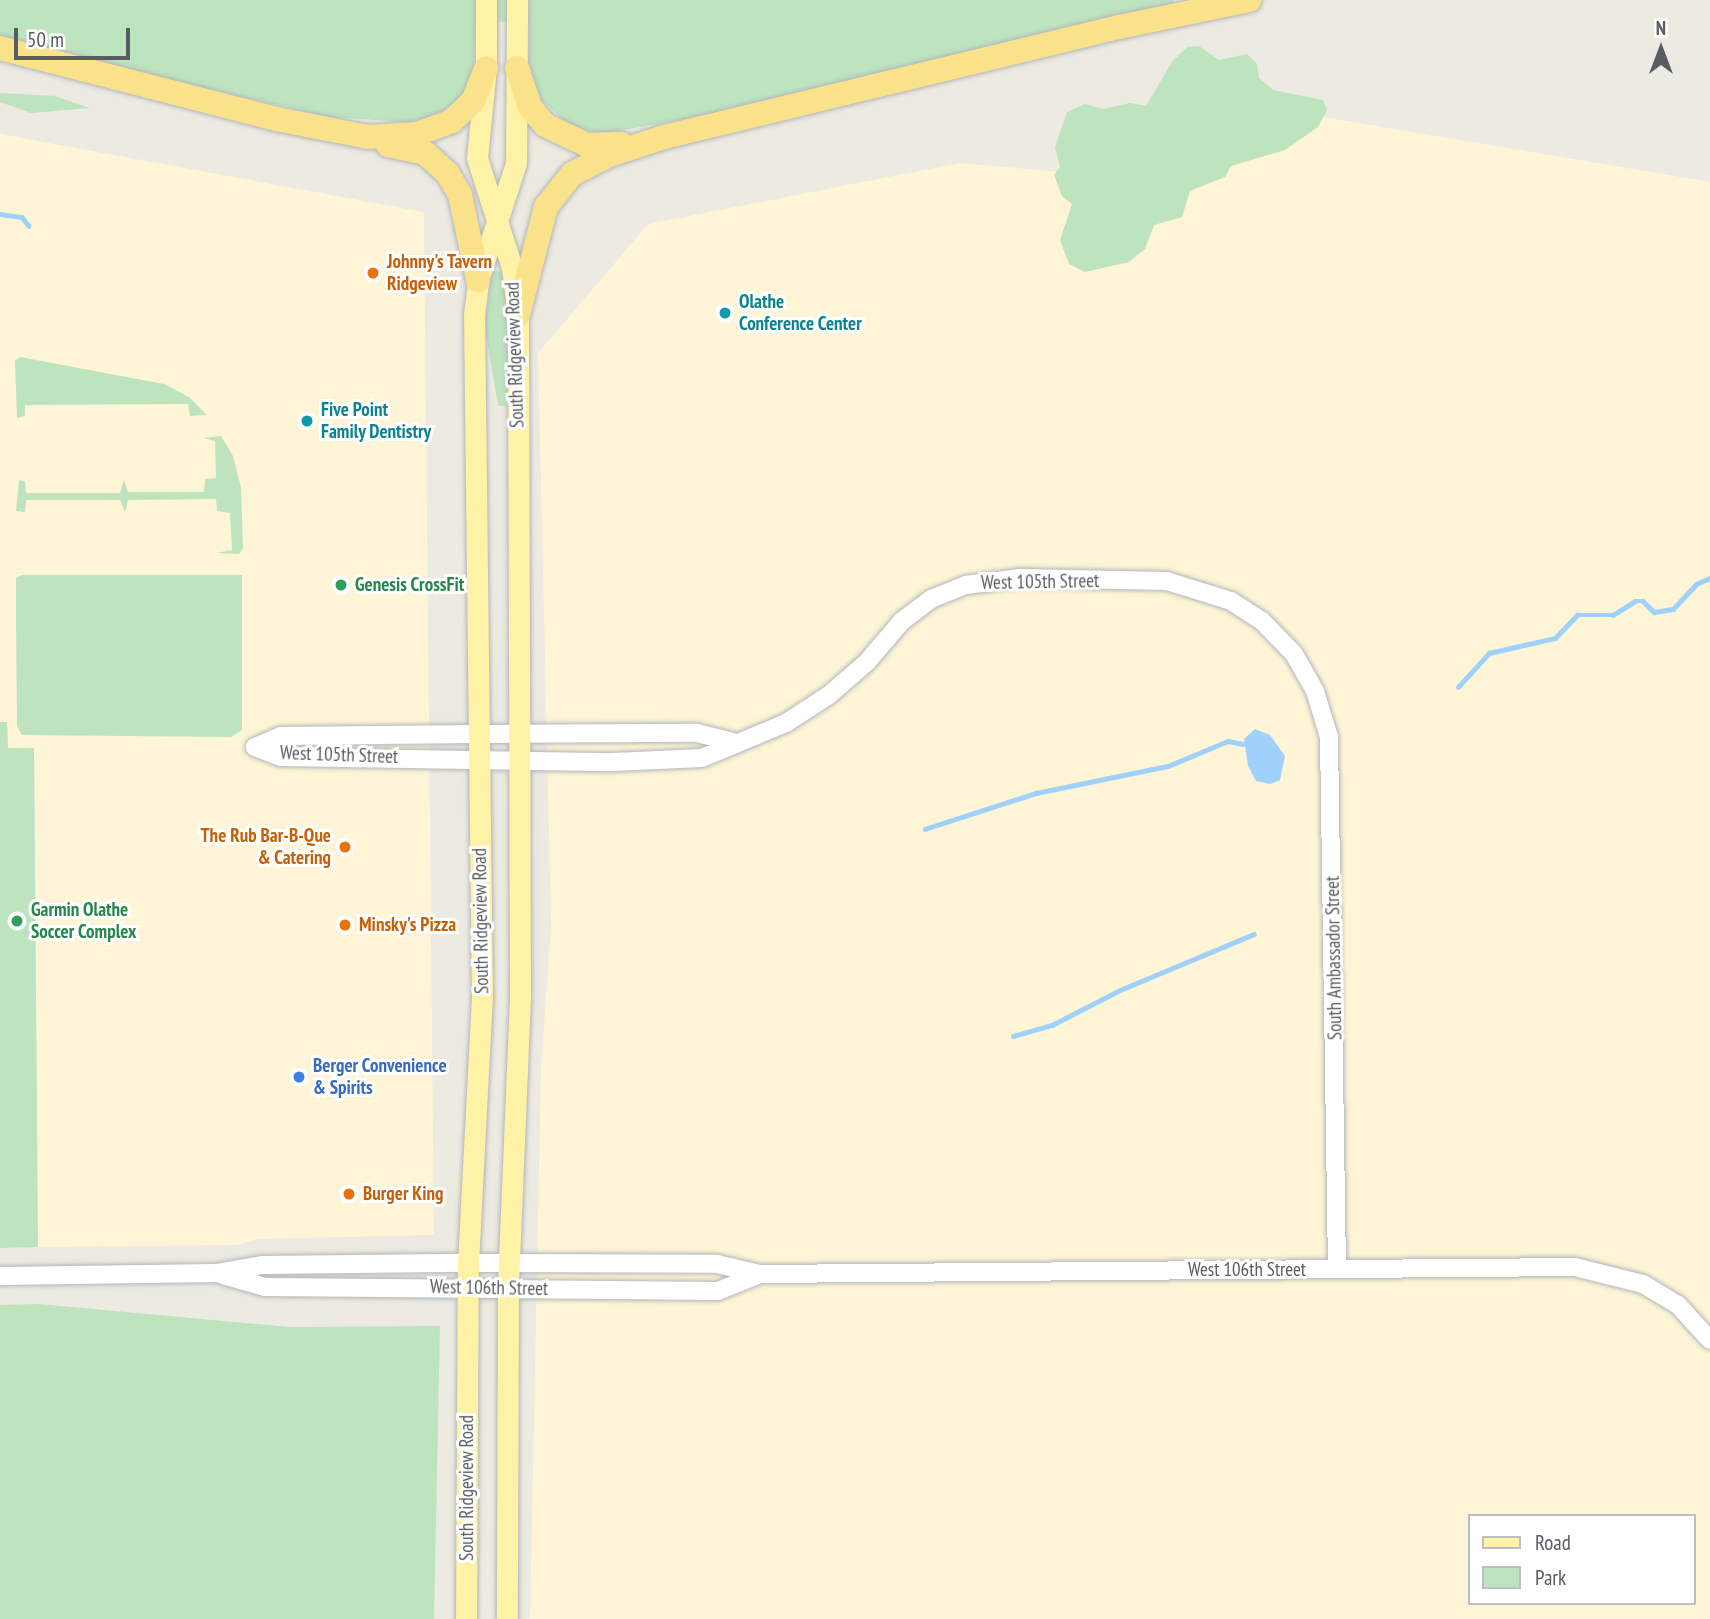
<!DOCTYPE html>
<style>
body{margin:0}
#map{position:relative;width:1710px;height:1619px;overflow:hidden;background:#eceae1;font-family:"PT Sans Narrow",sans-serif}
div>[style]{position:absolute}
.commercial>*{inset:0;background:#fdf5d5}
.green>*{inset:0;background:#bde4bf}
.water>*{inset:0;background:#a0d1fd}
.stream>*{height:4.5px;margin:-2.25px;padding:0 2.25px;transform-origin:2.25px;border-radius:2.25px;background:#a0d1fd}
.roads{filter:drop-shadow(0 0 2px #b4b6bb) drop-shadow(0 0 2px #b4b6bb)}
.minor>*{height:18px;margin:-9px;padding:0 9px;transform-origin:9px;border-radius:9px;background:#fff}
.major>*{height:21px;margin:-10.5px;padding:0 10.5px;transform-origin:10.5px;border-radius:10.5px;background:#fdf2a5}
.highway>*{height:24px;margin:-12px;padding:0 12px;transform-origin:12px;border-radius:12px;background:#fae28a}
.dots>*{width:19px;height:19px;translate:-50% -50%;box-sizing:border-box;border:4px solid #fff;border-radius:50%}
span{translate:-50% -50%;white-space:nowrap;text-align:center;line-height:1.15;-webkit-text-stroke:6px #fff;paint-order:stroke}
.food-label{font-size:19px;color:#c56008;font-weight:700}
.left{translate:0 -50%;text-align:left}
.right{translate:-100% -50%;text-align:right}
.culture-label{font-size:19px;color:#0d838f;font-weight:700}
.street-label{font-size:19px;color:#595d61}
.leisure-label{font-size:19px;color:#27864d;font-weight:700}
.shop-label{font-size:19px;color:#366cbe;font-weight:700}
.legend{position:absolute;left:1468px;top:1514px;width:228px;height:91px;box-sizing:border-box;background:#fff;border:2px solid #bdbec0;margin:0;padding:9px 12px;list-style:none;font-size:21px;color:#595d61}
.legend li{display:flex;align-items:center;gap:14px;height:35px}
.legend b{width:35px;border:2px solid #bdbec0}
.north{position:absolute;left:1626px;top:14px;width:70px;height:70px;-webkit-text-stroke:5px #fff;paint-order:stroke;rotate:0deg;font-size:19px;font-weight:700;line-height:28px;text-align:center;color:#595d61}
.north::after{content:'';display:block;margin:auto;width:24px;height:32px;background:#595d61;clip-path:polygon(50% 0,100% 100%,50% 72%,0 100%)}
.scale{position:absolute;left:14px;top:28px;width:116px;height:32px;box-sizing:border-box;border:4px solid #595d61;border-top:0;padding-left:9px;font-size:21px;line-height:24px;white-space:nowrap;color:#595d61;-webkit-text-stroke:5px #fff;paint-order:stroke}
</style>
<div id="map">
<div class="commercial">
<div style="clip-path:polygon(evenodd,1180px 93px,1710px 182px,1710px 1619px,530px 1619px,541px 1069px,551px 924px,538px 353px,648px 224px,960px 163px,1177px 182px,1180px 93px,1470px 1516px,1694px 1516px,1694px 1603px,1470px 1603px,1470px 1516px)"></div>
<div style="clip-path:polygon(0 134px,424px 212px,434px 1235px,257px 1239px,239px 1245px,38px 1247px,34px 748px,8px 748px,7px 722px,0 722px)"></div>
</div>
<div class="green">
<div style="clip-path:polygon(0 0,1173px 0,1174px 5px,755px 107px,600px 134px,567px 124px,540px 98px,528px 62px,529px 23px,475px 21px,474px 64px,463px 94px,437px 116px,406px 122px,330px 117px,0 41px)"></div>
<div style="clip-path:polygon(1199px 46px,1219px 60px,1247px 54px,1257px 64px,1259px 78px,1273px 90px,1323px 100px,1327px 110px,1318px 127px,1285px 150px,1231px 166px,1225px 177px,1190px 191px,1182px 217px,1154px 225px,1145px 249px,1129px 262px,1085px 272px,1069px 264px,1060px 240px,1072px 204px,1062px 196px,1054px 175px,1060px 167px,1055px 147px,1067px 112px,1085px 104px,1103px 109px,1130px 103px,1146px 106px,1172px 62px,1187px 47px)"></div>
<div style="clip-path:polygon(0 93px,55px 96px,90px 108px,31px 113px,0 102px)"></div>
<div style="clip-path:polygon(492px 270px,501px 272px,508px 309px,507px 405px,498px 406px,485px 327px)"></div>
<div style="clip-path:polygon(20px 357px,164px 384px,189px 397px,207px 415px,190px 416px,188px 404px,25px 405px,25px 416px,17px 418px,15px 361px)"></div>
<div style="clip-path:polygon(221px 436px,233px 456px,241px 487px,243px 548px,239px 554px,216px 553px,232px 550px,230px 513px,217px 511px,216px 499px,128px 500px,125px 512px,120px 500px,26px 500px,25px 512px,16px 511px,19px 480px,25px 481px,26px 493px,120px 493px,124px 480px,128px 492px,204px 492px,205px 479px,216px 478px,215px 441px,203px 438px)"></div>
<div style="clip-path:polygon(22px 575px,242px 575px,242px 730px,231px 737px,22px 735px,17px 726px,16px 619px,16px 578px)"></div>
<div style="clip-path:polygon(0 722px,7px 722px,8px 748px,34px 748px,38px 1247px,0 1248px)"></div>
<div style="clip-path:polygon(39px 1304px,290px 1327px,440px 1326px,434px 1619px,0 1619px,0 1305px)"></div>
</div>
<div class="water">
<div style="clip-path:polygon(1255px 729px,1270px 735px,1285px 756px,1280px 780px,1270px 784px,1256px 781px,1248px 766px,1244px 739px)"></div>
</div>
<div class="stream">
<div style="left:0;top:214px;width:22px;rotate:8deg"></div>
<div style="left:22px;top:217px;width:11px;rotate:52deg"></div>
<div style="left:1458px;top:687px;width:46px;rotate:-47.6deg"></div>
<div style="left:1489px;top:653px;width:68px;rotate:-12.8deg"></div>
<div style="left:1555px;top:638px;width:32px;rotate:-46deg"></div>
<div style="left:1577px;top:615px;width:36px"></div>
<div style="left:1613px;top:615px;width:26px;rotate:-32deg"></div>
<div style="left:1635px;top:601px;width:8px"></div>
<div style="left:1643px;top:601px;width:16px;rotate:45deg"></div>
<div style="left:1654px;top:612px;width:19px;rotate:-9deg"></div>
<div style="left:1673px;top:609px;width:34px;rotate:-47deg"></div>
<div style="left:1696px;top:584px;width:15px;rotate:-23deg"></div>
<div style="left:925px;top:829px;width:117px;rotate:-18deg"></div>
<div style="left:1036px;top:793px;width:135px;rotate:-11.6deg"></div>
<div style="left:1168px;top:766px;width:65px;rotate:-22.6deg"></div>
<div style="left:1228px;top:741px;width:15px;rotate:11deg"></div>
<div style="left:1013px;top:1036px;width:41px;rotate:-15.8deg"></div>
<div style="left:1052px;top:1025px;width:76px;rotate:-27.2deg"></div>
<div style="left:1120px;top:990px;width:145px;rotate:-22.7deg"></div>
</div>
<div class="roads">
<div class="minor">
<div style="left:255px;top:747px;width:28px;rotate:21deg"></div>
<div style="left:281px;top:757px;width:333px;rotate:0.9deg"></div>
<div style="left:614px;top:762px;width:88px;rotate:-2.6deg"></div>
<div style="left:702px;top:758px;width:91px;rotate:-22.6deg"></div>
<div style="left:786px;top:723px;width:51px;rotate:-33.1deg"></div>
<div style="left:829px;top:695px;width:50px;rotate:-41deg"></div>
<div style="left:867px;top:662px;width:54px;rotate:-49.5deg"></div>
<div style="left:902px;top:621px;width:36px;rotate:-37deg"></div>
<div style="left:931px;top:599px;width:38px;rotate:-22deg"></div>
<div style="left:966px;top:585px;width:53px;rotate:-7.5deg"></div>
<div style="left:1019px;top:578px;width:148px;rotate:1.2deg"></div>
<div style="left:1167px;top:581px;width:67px;rotate:17.4deg"></div>
<div style="left:1231px;top:601px;width:37px;rotate:33deg"></div>
<div style="left:1262px;top:621px;width:46px;rotate:45.9deg"></div>
<div style="left:1294px;top:654px;width:43px;rotate:60.4deg"></div>
<div style="left:1315px;top:691px;width:48px;rotate:73.1deg"></div>
<div style="left:1329px;top:737px;width:532px;rotate:89.14deg"></div>
<div style="left:255px;top:747px;width:28px;rotate:-23deg"></div>
<div style="left:281px;top:736px;width:197px;rotate:-0.6deg"></div>
<div style="left:478px;top:734px;width:219px;rotate:-0.3deg"></div>
<div style="left:697px;top:733px;width:36px;rotate:14deg"></div>
<div style="left:223px;top:1275px;width:44px;rotate:15.9deg"></div>
<div style="left:265px;top:1287px;width:453px;rotate:0.5deg"></div>
<div style="left:718px;top:1291px;width:45px;rotate:-22deg"></div>
<div style="left:0;top:1276px;width:216px;rotate:-0.8deg"></div>
<div style="left:216px;top:1273px;width:48px;rotate:-9.7deg"></div>
<div style="left:263px;top:1265px;width:205px;rotate:-0.6deg"></div>
<div style="left:468px;top:1263px;width:249px;rotate:0.2deg"></div>
<div style="left:717px;top:1264px;width:44px;rotate:13.1deg"></div>
<div style="left:760px;top:1274px;width:815px;rotate:-0.49deg"></div>
<div style="left:1575px;top:1267px;width:70px;rotate:14deg"></div>
<div style="left:1643px;top:1284px;width:41px;rotate:31deg"></div>
<div style="left:1678px;top:1305px;width:47px;rotate:47.6deg"></div>
</div>
<div class="major">
<div style="left:486px;top:0;width:68px;rotate:90deg"></div>
<div style="left:486px;top:68px;width:90px;rotate:95.7deg"></div>
<div style="left:477px;top:158px;width:115px;rotate:72.3deg"></div>
<div style="left:512px;top:268px;width:47px;rotate:82.7deg"></div>
<div style="left:518px;top:315px;width:683px;rotate:89.83deg"></div>
<div style="left:520px;top:998px;width:291px;rotate:92.4deg"></div>
<div style="left:508px;top:1289px;width:330px;rotate:90.2deg"></div>
<div style="left:466px;top:1619px;width:356px;rotate:-89.7deg"></div>
<div style="left:468px;top:1263px;width:265px;rotate:-87deg"></div>
<div style="left:482px;top:998px;width:683px;rotate:-90.67deg"></div>
<div style="left:474px;top:315px;width:35px;rotate:-83deg"></div>
<div style="left:478px;top:280px;width:123px;rotate:-72deg"></div>
<div style="left:516px;top:163px;width:163px;rotate:-89.6deg"></div>
</div>
<div class="highway">
<div style="left:0;top:48px;width:285px;rotate:14.4deg"></div>
<div style="left:276px;top:119px;width:94px;rotate:11.1deg"></div>
<div style="left:368px;top:137px;width:49px;rotate:-3.5deg"></div>
<div style="left:417px;top:134px;width:37px;rotate:-20deg"></div>
<div style="left:452px;top:121px;width:29px;rotate:-44deg"></div>
<div style="left:473px;top:101px;width:35px;rotate:-68deg"></div>
<div style="left:517px;top:68px;width:41px;rotate:71.6deg"></div>
<div style="left:530px;top:107px;width:23px;rotate:50deg"></div>
<div style="left:545px;top:125px;width:47px;rotate:25.5deg"></div>
<div style="left:587px;top:145px;width:34px;rotate:-2deg"></div>
<div style="left:388px;top:145px;width:38px;rotate:12deg"></div>
<div style="left:425px;top:153px;width:31px;rotate:42deg"></div>
<div style="left:448px;top:174px;width:24px;rotate:60deg"></div>
<div style="left:460px;top:195px;width:87px;rotate:78deg"></div>
<div style="left:518px;top:315px;width:112px;rotate:-75.5deg"></div>
<div style="left:546px;top:207px;width:42px;rotate:-51.8deg"></div>
<div style="left:572px;top:174px;width:42px;rotate:-27.2deg"></div>
<div style="left:609px;top:155px;width:58px;rotate:-18.1deg"></div>
<div style="left:664px;top:137px;width:468px;rotate:-13.6deg"></div>
<div style="left:1119px;top:27px;width:133px;rotate:-11.7deg"></div>
</div>
</div>
<div class="dots">
<div style="left:373px;top:273px;background:#e8710a"></div>
<div style="left:725px;top:313px;background:#0f9aa8"></div>
<div style="left:307px;top:421px;background:#0f9aa8"></div>
<div style="left:341px;top:585px;background:#2e9e5b"></div>
<div style="left:345px;top:847px;background:#e8710a"></div>
<div style="left:17px;top:921px;background:#2e9e5b"></div>
<div style="left:345px;top:925px;background:#e8710a"></div>
<div style="left:299px;top:1077px;background:#3f7fe0"></div>
<div style="left:349px;top:1194px;background:#e8710a"></div>
</div>
<div class="food-label">
<span class="left" style="left:387px;top:273px">Johnny's Tavern<br>Ridgeview</span>
<span class="right" style="left:331px;top:847px">The Rub Bar-B-Que<br>&amp; Catering</span>
<span class="left" style="left:359px;top:925px">Minsky's Pizza</span>
<span class="left" style="left:363px;top:1194px">Burger King</span>
</div>
<div class="culture-label">
<span class="left" style="left:739px;top:313px">Olathe<br>Conference Center</span>
<span class="left" style="left:321px;top:421px">Five Point<br>Family Dentistry</span>
</div>
<div class="street-label">
<span style="left:515px;top:355px;rotate:-92deg">South Ridgeview Road</span>
<span style="left:1040px;top:582px;rotate:-1deg">West 105th Street</span>
<span style="left:339px;top:755px;rotate:2deg">West 105th Street</span>
<span style="left:481px;top:921px;rotate:-91deg">South Ridgeview Road</span>
<span style="left:1334px;top:958px;rotate:-91deg">South Ambassador Street</span>
<span style="left:1247px;top:1270px">West 106th Street</span>
<span style="left:489px;top:1288px;rotate:1deg">West 106th Street</span>
<span style="left:467px;top:1488px;rotate:-90deg">South Ridgeview Road</span>
</div>
<div class="leisure-label">
<span class="left" style="left:355px;top:585px">Genesis CrossFit</span>
<span class="left" style="left:31px;top:921px">Garmin Olathe<br>Soccer Complex</span>
</div>
<div class="shop-label">
<span class="left" style="left:313px;top:1077px">Berger Convenience<br>&amp; Spirits</span>
</div>
<ul class="legend">
<li><b style="height:9px;background:#fdf2a5"></b>Road</li>
<li><b style="height:19px;background:#bde4bf"></b>Park</li>
</ul>
<div class="north">N</div>
<div class="scale">50 m</div>
</div>
